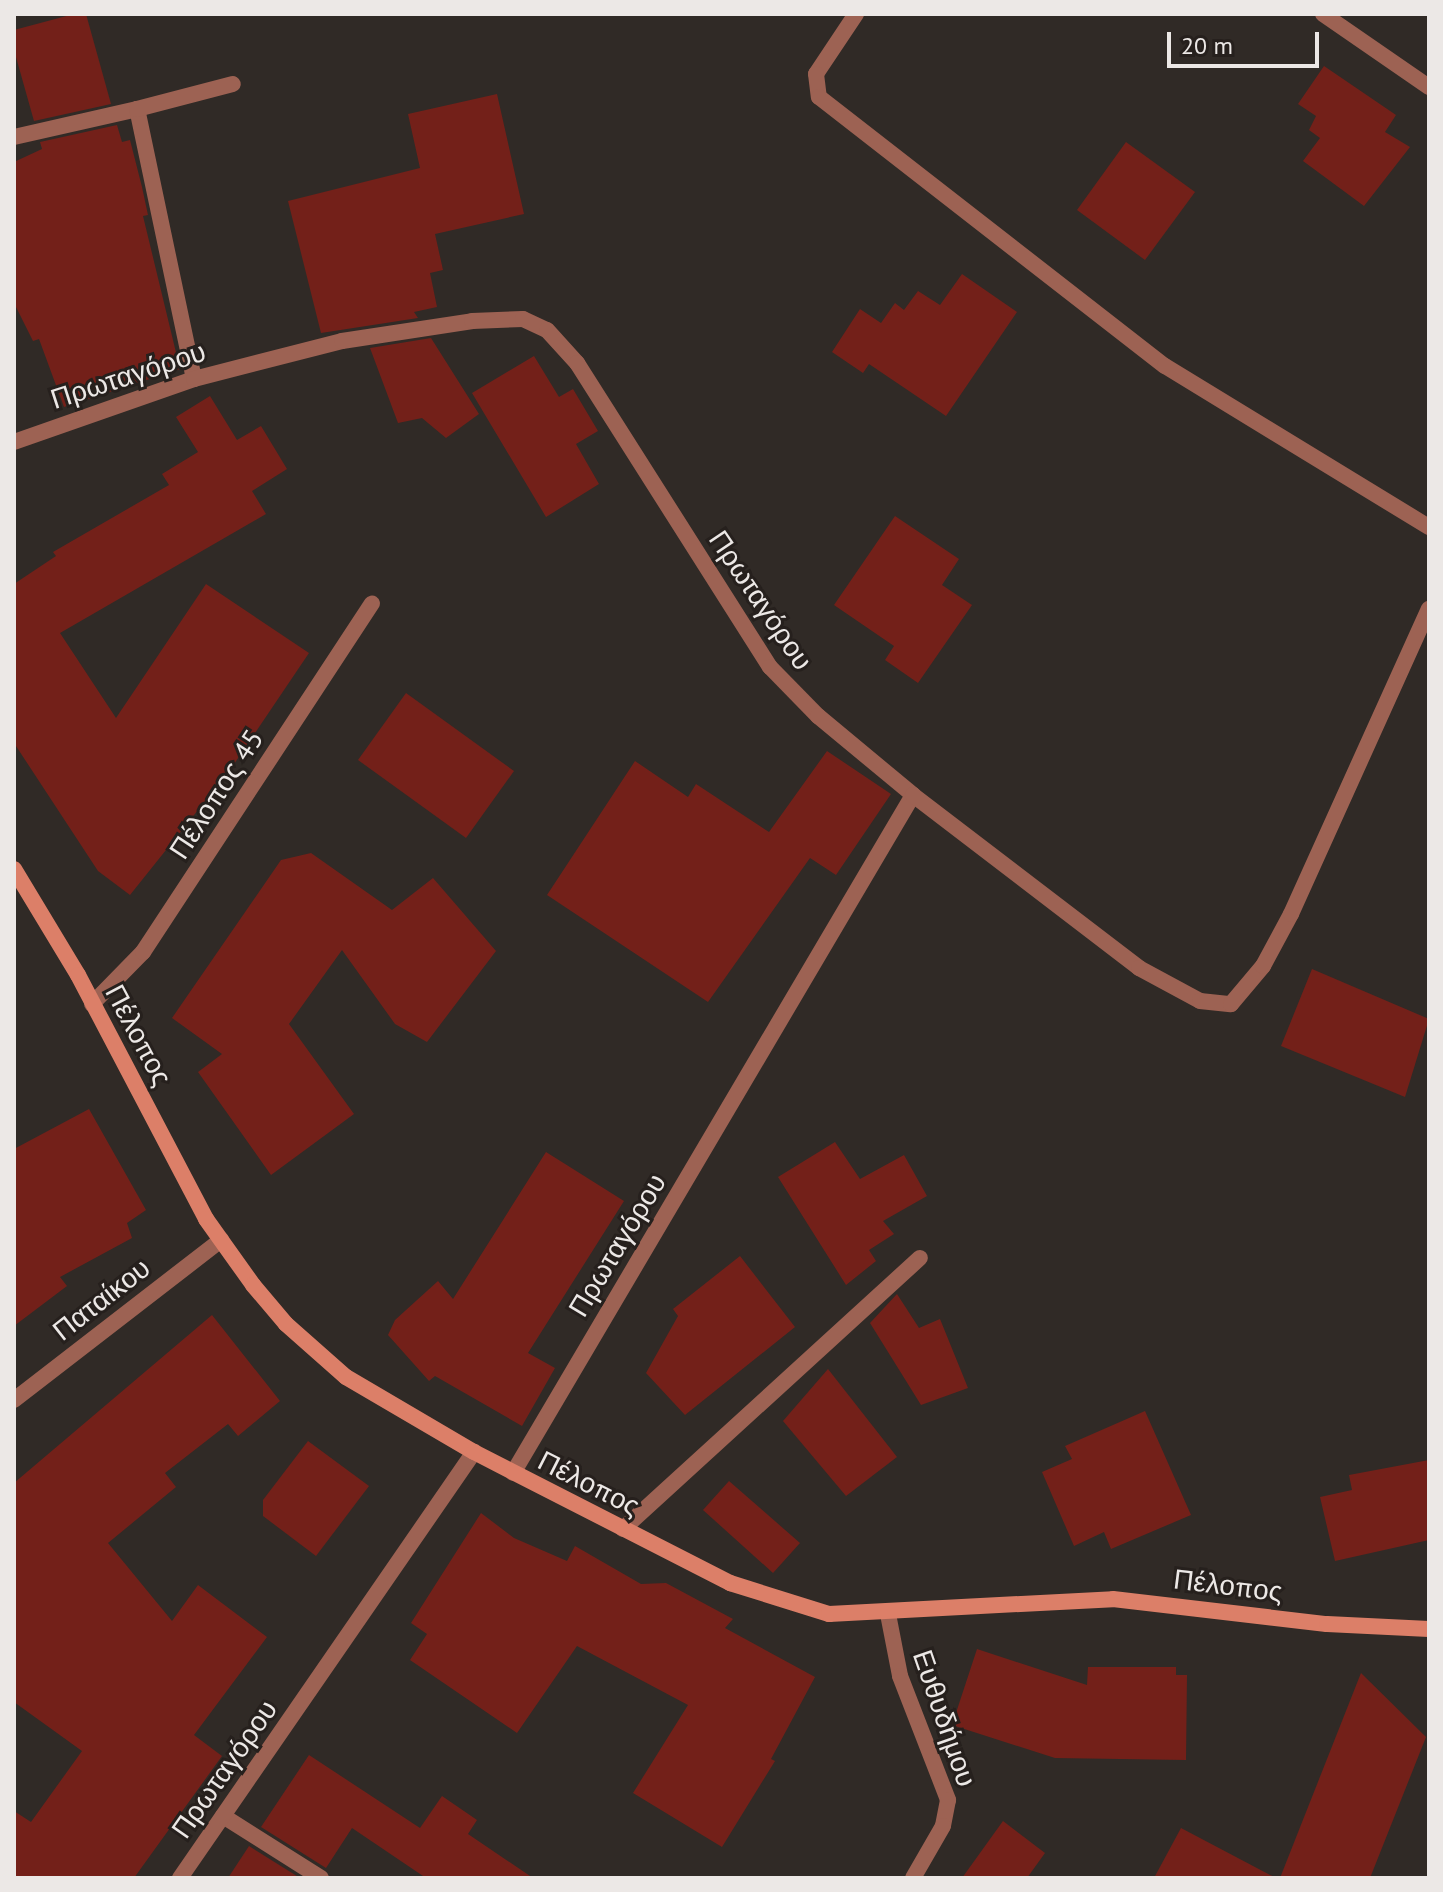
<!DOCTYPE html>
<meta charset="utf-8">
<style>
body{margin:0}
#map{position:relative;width:1443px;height:1892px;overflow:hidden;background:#302a26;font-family:"PT Sans",sans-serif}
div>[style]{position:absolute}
.building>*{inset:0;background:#732019}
.street>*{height:16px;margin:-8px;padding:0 8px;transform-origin:8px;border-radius:8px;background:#9d6253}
.secondary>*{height:16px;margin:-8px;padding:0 8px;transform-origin:8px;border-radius:8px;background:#dc7f68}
span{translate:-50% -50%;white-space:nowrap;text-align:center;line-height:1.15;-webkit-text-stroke:6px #26201d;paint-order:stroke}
.street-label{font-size:28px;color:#ece8e6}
.frame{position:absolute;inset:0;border:16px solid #ece8e6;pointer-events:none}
.scale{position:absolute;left:1167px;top:32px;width:152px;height:36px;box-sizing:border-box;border:4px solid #ece8e6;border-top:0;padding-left:10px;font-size:24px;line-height:28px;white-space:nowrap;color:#ece8e6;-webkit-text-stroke:6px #26201d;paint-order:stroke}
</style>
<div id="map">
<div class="building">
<div style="clip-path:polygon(74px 14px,86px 14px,111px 104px,34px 121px,14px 50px,14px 30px)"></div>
<div style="clip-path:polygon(1324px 66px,1396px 115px,1385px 132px,1410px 147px,1364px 206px,1303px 161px,1320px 138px,1309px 130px,1316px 116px,1298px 104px)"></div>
<div style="clip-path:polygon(497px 94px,524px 214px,435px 234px,443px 270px,430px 273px,437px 307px,414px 312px,418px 318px,321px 333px,288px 201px,420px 168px,408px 114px)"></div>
<div style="clip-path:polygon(117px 125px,122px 142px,130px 140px,142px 187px,148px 215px,143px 216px,180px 369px,64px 407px,39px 339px,33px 341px,14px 303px,14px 162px,42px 149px,40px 142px)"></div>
<div style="clip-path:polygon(1126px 142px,1195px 192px,1145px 260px,1077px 210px)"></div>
<div style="clip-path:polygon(962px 274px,1017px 312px,946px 416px,869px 364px,863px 373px,832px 352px,860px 309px,881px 323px,895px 303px,904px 310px,918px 291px,940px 305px)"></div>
<div style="clip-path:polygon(431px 338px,479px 414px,446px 438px,422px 418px,398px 423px,370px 348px)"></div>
<div style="clip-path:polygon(534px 356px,559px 397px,573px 389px,598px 431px,576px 444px,599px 484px,546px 517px,472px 393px)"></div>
<div style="clip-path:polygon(210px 396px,237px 440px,261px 426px,287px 469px,252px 491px,266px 514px,60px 633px,116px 718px,206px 584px,309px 653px,230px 770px,130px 895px,98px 871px,14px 743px,14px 584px,56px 556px,53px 552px,169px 485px,162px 474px,198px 452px,176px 417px)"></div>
<div style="clip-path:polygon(895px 516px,959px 559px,942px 585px,972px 605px,918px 683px,885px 660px,894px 646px,834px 605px)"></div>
<div style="clip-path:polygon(406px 693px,514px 771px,466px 838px,358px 760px)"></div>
<div style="clip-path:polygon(827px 751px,891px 794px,836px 875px,810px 858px,708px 1002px,547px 895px,635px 761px,688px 797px,696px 784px,769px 832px)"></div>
<div style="clip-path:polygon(311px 853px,392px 910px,433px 878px,496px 951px,427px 1042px,395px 1024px,342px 950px,289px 1024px,354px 1114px,271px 1175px,198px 1072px,222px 1054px,172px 1018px,281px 860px)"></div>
<div style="clip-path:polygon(1312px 969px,1429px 1019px,1405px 1097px,1281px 1046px)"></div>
<div style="clip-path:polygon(89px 1109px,146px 1210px,127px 1223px,132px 1238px,60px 1277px,67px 1286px,14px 1326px,14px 1149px)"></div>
<div style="clip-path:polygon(835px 1142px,860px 1179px,904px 1155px,927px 1196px,883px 1221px,894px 1234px,869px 1250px,876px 1261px,846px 1285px,778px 1177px)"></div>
<div style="clip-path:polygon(546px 1152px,624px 1201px,528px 1353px,555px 1368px,522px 1426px,435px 1376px,429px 1381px,388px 1335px,395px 1320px,438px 1281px,453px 1299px)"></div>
<div style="clip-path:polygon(740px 1256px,795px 1327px,685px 1415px,646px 1373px,678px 1316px,673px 1309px)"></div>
<div style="clip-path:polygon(897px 1294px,919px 1328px,940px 1319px,968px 1388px,921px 1405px,870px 1323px)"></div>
<div style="clip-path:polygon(212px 1315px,280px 1401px,238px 1436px,228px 1424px,165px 1473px,176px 1487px,108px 1543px,172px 1621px,198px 1585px,267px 1637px,194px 1735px,222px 1756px,134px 1878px,14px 1878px,14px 1811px,31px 1822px,82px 1751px,14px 1702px,14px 1483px)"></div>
<div style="clip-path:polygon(828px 1369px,897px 1457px,846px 1496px,783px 1421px)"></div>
<div style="clip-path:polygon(1145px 1411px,1191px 1515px,1111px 1549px,1104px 1532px,1074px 1546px,1042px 1472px,1072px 1459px,1065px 1446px)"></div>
<div style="clip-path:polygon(308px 1441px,369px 1486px,316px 1556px,263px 1516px,263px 1500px)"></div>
<div style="clip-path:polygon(1429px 1460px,1429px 1540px,1335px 1561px,1320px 1497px,1352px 1490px,1349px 1475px)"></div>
<div style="clip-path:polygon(729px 1481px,800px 1543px,773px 1573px,703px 1510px)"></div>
<div style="clip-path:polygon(481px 1513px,514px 1538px,567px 1561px,575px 1546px,641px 1584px,666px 1583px,733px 1619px,725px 1628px,815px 1677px,771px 1759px,775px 1761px,722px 1847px,633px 1793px,688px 1705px,577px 1646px,517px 1733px,410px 1660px,427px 1634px,411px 1623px)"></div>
<div style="clip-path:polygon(977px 1649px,1087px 1685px,1088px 1667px,1176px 1667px,1176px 1675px,1187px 1675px,1186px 1760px,1055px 1758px,952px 1725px)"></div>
<div style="clip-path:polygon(1361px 1673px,1426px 1737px,1370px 1878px,1280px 1878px)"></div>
<div style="clip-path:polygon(309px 1755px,420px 1828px,442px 1796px,477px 1820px,468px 1834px,533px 1878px,426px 1878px,352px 1828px,326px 1868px,261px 1827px)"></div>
<div style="clip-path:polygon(1003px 1821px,1045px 1853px,1027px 1878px,962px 1878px)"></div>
<div style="clip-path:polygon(1181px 1828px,1276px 1878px,1154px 1878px)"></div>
<div style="clip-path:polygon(249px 1846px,300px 1878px,228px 1878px)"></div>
</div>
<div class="street">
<div style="left:856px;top:14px;width:72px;rotate:123.7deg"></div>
<div style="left:816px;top:74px;width:23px;rotate:83deg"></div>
<div style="left:819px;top:97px;width:438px;rotate:37.9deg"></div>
<div style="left:1165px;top:366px;width:309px;rotate:31.4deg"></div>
<div style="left:1323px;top:14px;width:129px;rotate:34.6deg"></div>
<div style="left:14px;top:137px;width:126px;rotate:-12.8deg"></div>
<div style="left:194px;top:379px;width:276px;rotate:-101.9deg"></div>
<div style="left:137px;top:109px;width:99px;rotate:-14.6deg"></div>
<div style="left:14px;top:442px;width:191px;rotate:-19.3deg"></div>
<div style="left:194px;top:379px;width:153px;rotate:-14.4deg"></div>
<div style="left:342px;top:341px;width:132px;rotate:-8.7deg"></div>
<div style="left:472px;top:321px;width:51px;rotate:-2.2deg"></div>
<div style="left:523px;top:319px;width:26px;rotate:25deg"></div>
<div style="left:547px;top:330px;width:45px;rotate:47.7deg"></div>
<div style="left:577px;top:363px;width:360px;rotate:57.6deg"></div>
<div style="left:770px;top:667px;width:69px;rotate:45.6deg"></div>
<div style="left:818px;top:716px;width:124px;rotate:39.7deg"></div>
<div style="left:913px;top:795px;width:787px;rotate:120.54deg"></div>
<div style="left:913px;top:795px;width:285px;rotate:37.4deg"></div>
<div style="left:1139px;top:968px;width:69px;rotate:28.4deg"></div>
<div style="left:1200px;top:1001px;width:31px;rotate:6deg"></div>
<div style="left:1231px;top:1004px;width:50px;rotate:-49.9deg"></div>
<div style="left:1263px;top:966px;width:59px;rotate:-61.7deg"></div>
<div style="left:1291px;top:914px;width:335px;rotate:-65.7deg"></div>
<div style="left:92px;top:1004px;width:73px;rotate:-45.6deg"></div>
<div style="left:143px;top:952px;width:417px;rotate:-56.7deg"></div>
<div style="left:14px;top:1400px;width:262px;rotate:-37.7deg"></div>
<div style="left:623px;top:1529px;width:402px;rotate:-42.4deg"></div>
<div style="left:888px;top:1614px;width:63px;rotate:79deg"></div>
<div style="left:900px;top:1676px;width:133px;rotate:68.8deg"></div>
<div style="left:948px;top:1800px;width:26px;rotate:101deg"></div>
<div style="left:943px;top:1826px;width:60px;rotate:120deg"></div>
<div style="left:223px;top:1816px;width:116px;rotate:32.3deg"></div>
<div style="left:180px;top:1878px;width:518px;rotate:-55.39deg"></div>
</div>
<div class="secondary">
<div style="left:14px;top:869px;width:124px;rotate:58.9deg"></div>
<div style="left:78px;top:975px;width:276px;rotate:62.3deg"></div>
<div style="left:206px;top:1219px;width:81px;rotate:54.5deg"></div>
<div style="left:253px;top:1285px;width:51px;rotate:49.8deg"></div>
<div style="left:286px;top:1324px;width:80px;rotate:41.5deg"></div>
<div style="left:346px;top:1377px;width:148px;rotate:30.4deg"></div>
<div style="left:474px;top:1452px;width:288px;rotate:27.1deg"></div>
<div style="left:730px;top:1583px;width:104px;rotate:17.4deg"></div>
<div style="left:829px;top:1614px;width:284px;rotate:-3deg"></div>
<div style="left:1113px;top:1599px;width:215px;rotate:6.7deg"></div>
<div style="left:1327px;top:1624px;width:102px;rotate:2.8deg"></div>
</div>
<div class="street-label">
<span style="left:128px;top:375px;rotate:-18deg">Πρωταγόρου</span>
<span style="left:761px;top:600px;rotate:56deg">Πρωταγόρου</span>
<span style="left:216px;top:794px;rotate:-57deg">Πέλοπος 45</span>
<span style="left:139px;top:1035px;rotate:62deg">Πέλοπος</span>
<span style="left:617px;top:1245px;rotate:-59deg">Πρωταγόρου</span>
<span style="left:101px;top:1299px;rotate:-38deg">Παταίκου</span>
<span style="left:589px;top:1483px;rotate:27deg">Πέλοπος</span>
<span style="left:1228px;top:1585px;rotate:7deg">Πέλοπος</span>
<span style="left:945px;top:1718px;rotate:71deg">Ευθυδήμου</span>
<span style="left:224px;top:1769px;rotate:-55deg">Πρωταγόρου</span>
</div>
<div class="frame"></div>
<div class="scale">20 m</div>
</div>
